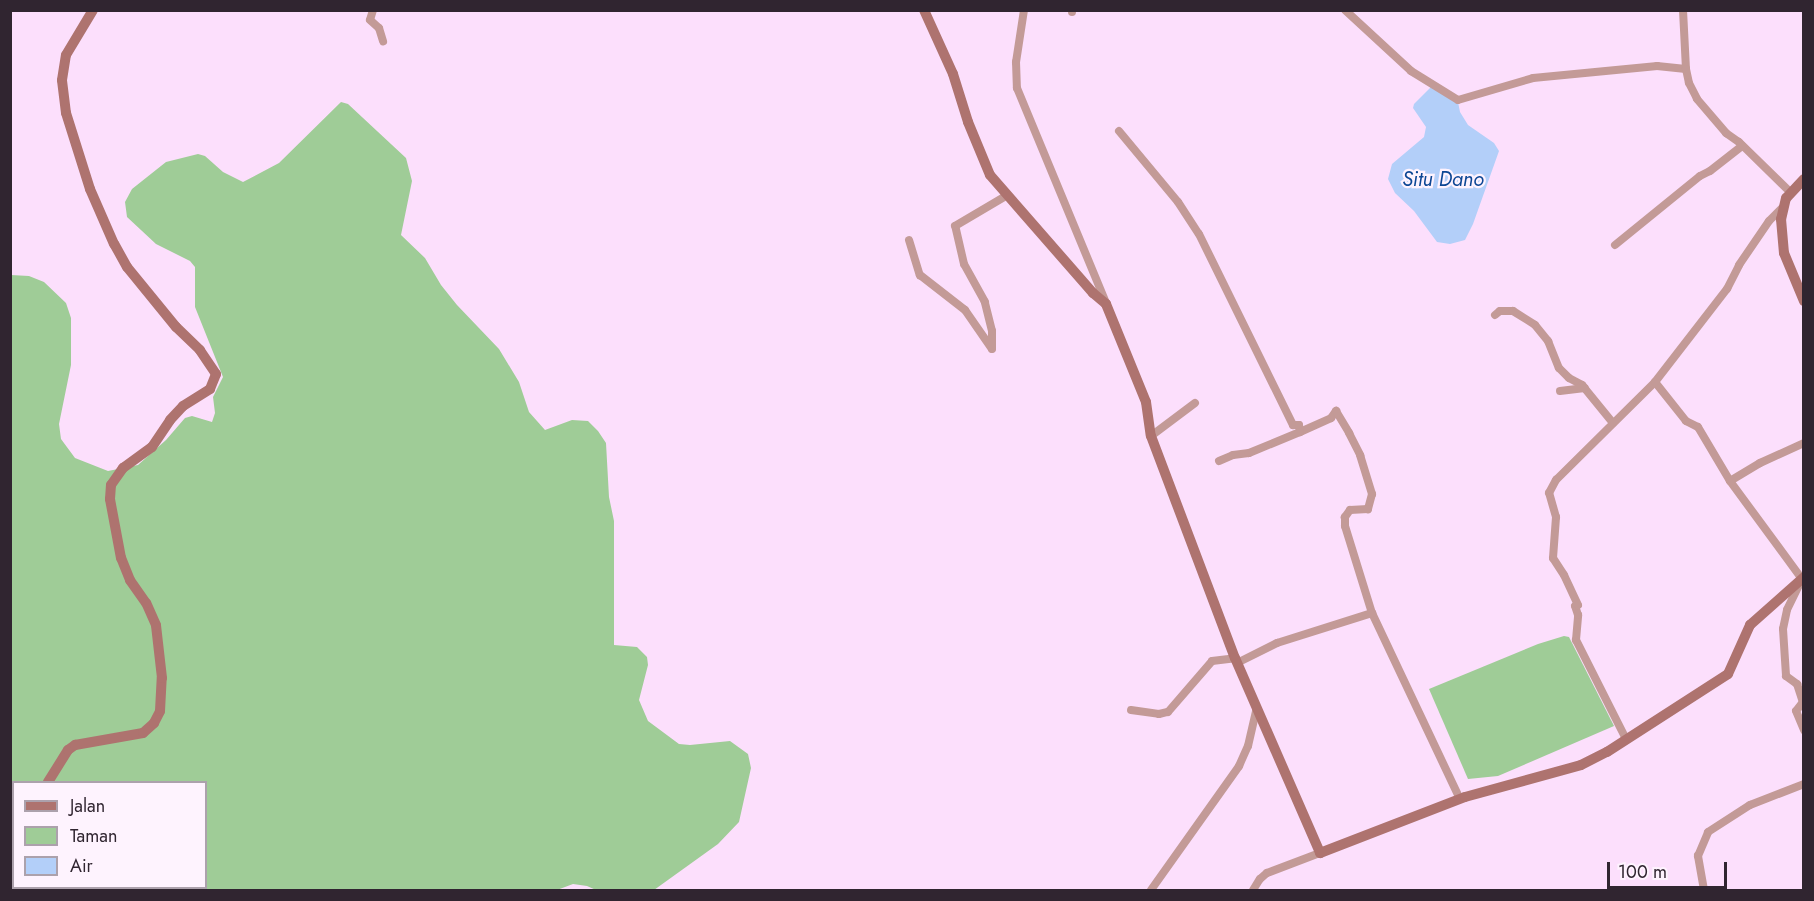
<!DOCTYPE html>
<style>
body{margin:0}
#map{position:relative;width:1814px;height:901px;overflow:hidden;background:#fcdffc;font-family:Jost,sans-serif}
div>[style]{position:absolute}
.green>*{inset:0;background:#9fcc97}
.water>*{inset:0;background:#b3cff9}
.street>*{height:8px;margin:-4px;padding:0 4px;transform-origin:4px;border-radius:4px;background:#c39a97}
.secondary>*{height:10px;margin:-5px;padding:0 5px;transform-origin:5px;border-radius:5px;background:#ae736f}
span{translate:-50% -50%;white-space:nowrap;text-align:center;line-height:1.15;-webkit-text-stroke:4.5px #fef3fe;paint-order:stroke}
.water-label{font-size:20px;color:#0c4694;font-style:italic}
.frame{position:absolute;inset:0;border:12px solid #302530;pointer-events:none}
.legend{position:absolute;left:12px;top:781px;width:195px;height:108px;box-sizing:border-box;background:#fef3fe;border:2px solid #aca1ac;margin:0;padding:8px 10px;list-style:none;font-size:18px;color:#302530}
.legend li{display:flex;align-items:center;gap:12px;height:30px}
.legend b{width:30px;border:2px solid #aca1ac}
.scale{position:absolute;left:1607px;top:862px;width:120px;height:27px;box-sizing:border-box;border:3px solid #302530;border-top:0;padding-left:8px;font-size:18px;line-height:21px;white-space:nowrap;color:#302530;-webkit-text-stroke:4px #fef3fe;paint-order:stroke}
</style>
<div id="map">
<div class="green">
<div style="clip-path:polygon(evenodd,341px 102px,348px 104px,406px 158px,412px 181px,401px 235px,425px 258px,441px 285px,457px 305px,499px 349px,519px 382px,529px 412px,545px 430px,572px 420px,588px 421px,598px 431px,606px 443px,609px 497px,614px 521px,614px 645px,637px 647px,647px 657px,648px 665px,639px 700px,648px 721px,679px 744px,690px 745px,730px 741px,748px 754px,751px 768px,739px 822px,718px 844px,654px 890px,596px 890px,587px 886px,573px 884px,557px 890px,11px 890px,11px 275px,29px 276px,44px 282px,66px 303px,71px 318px,71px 365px,59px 424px,61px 439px,75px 458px,108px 471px,138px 465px,166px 440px,185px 418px,192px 416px,212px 422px,215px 413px,213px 397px,223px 377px,195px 307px,195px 267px,190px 261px,156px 244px,127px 217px,125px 202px,132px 189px,166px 162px,198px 154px,205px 156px,223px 172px,243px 182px,279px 163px,341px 102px,14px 782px,206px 782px,206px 888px,14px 888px,14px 782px)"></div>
<div style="clip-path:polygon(1564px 636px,1569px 637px,1614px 726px,1498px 776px,1468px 779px,1429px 689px,1538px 644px)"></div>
</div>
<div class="water">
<div style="clip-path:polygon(1431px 87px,1458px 102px,1460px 112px,1468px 125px,1494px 143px,1499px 151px,1473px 224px,1465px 240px,1450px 244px,1437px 242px,1414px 211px,1395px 193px,1388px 179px,1392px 164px,1424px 137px,1426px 127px,1413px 108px,1414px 104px)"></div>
</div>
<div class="street">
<div style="left:373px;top:10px;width:10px;rotate:107deg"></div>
<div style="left:370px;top:20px;width:12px;rotate:42deg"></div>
<div style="left:379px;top:28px;width:14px;rotate:73deg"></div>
<div style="left:1024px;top:10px;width:53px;rotate:98.7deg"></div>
<div style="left:1016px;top:62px;width:26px;rotate:88deg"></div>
<div style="left:1017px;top:88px;width:233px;rotate:67.5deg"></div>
<div style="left:1345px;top:10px;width:90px;rotate:42.7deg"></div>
<div style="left:1411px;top:71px;width:55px;rotate:31.7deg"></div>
<div style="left:1458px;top:100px;width:78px;rotate:-16.3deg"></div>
<div style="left:1533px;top:78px;width:125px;rotate:-5.5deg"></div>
<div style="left:1657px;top:66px;width:29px;rotate:6deg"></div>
<div style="left:1683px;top:10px;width:59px;rotate:87.1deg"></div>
<div style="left:1686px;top:69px;width:14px;rotate:78deg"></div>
<div style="left:1689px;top:83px;width:18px;rotate:63deg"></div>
<div style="left:1697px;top:99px;width:45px;rotate:49.5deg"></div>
<div style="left:1726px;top:133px;width:16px;rotate:35deg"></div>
<div style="left:1739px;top:142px;width:71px;rotate:44.4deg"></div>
<div style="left:1072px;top:12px;width:2px;rotate:-90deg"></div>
<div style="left:1119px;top:131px;width:92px;rotate:50.3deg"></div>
<div style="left:1178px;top:202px;width:38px;rotate:57deg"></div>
<div style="left:1199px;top:234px;width:213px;rotate:63.8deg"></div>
<div style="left:1293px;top:425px;width:6px"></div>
<div style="left:1299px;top:425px;width:7px;rotate:82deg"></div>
<div style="left:1300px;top:432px;width:34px;rotate:-24deg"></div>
<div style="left:1331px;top:418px;width:9px;rotate:-54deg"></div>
<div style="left:1336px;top:411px;width:26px;rotate:59deg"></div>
<div style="left:1349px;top:433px;width:25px;rotate:63deg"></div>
<div style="left:1360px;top:455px;width:41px;rotate:72.9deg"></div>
<div style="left:1372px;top:494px;width:16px;rotate:105deg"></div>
<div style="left:1368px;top:509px;width:18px;rotate:177deg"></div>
<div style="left:1350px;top:510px;width:9px;rotate:126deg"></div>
<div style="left:1345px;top:517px;width:9px;rotate:90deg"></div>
<div style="left:1345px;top:526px;width:91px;rotate:72.8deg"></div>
<div style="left:1372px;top:613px;width:206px;rotate:64.7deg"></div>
<div style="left:909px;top:240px;width:37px;rotate:73deg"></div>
<div style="left:920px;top:275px;width:57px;rotate:37.9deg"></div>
<div style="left:965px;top:310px;width:47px;rotate:55.3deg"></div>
<div style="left:992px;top:349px;width:18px;rotate:-90deg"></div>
<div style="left:992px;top:331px;width:30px;rotate:-104deg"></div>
<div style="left:985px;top:302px;width:43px;rotate:-118.9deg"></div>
<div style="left:964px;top:264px;width:39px;rotate:-103deg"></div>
<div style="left:955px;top:226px;width:59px;rotate:-30.5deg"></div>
<div style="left:1615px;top:245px;width:109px;rotate:-39.1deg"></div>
<div style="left:1700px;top:176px;width:11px;rotate:-27deg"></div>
<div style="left:1710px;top:171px;width:41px;rotate:-38deg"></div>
<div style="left:1495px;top:315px;width:6px;rotate:-39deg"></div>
<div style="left:1500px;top:311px;width:13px"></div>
<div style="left:1513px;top:311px;width:26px;rotate:32deg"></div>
<div style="left:1535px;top:325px;width:21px;rotate:51deg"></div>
<div style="left:1548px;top:341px;width:29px;rotate:68deg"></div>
<div style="left:1559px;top:368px;width:14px;rotate:45deg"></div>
<div style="left:1569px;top:378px;width:15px;rotate:28deg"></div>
<div style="left:1582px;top:385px;width:49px;rotate:50.8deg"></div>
<div style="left:1655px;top:382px;width:50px;rotate:51.5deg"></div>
<div style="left:1686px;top:421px;width:13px;rotate:27deg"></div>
<div style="left:1698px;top:427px;width:63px;rotate:59.3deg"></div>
<div style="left:1730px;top:481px;width:122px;rotate:53.7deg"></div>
<div style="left:1802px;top:579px;width:34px;rotate:116deg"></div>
<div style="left:1787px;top:610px;width:19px;rotate:102deg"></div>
<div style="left:1783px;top:629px;width:47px;rotate:86.3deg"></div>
<div style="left:1786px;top:676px;width:14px;rotate:36deg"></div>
<div style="left:1797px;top:684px;width:19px;rotate:72deg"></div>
<div style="left:1803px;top:702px;width:11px;rotate:128deg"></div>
<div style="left:1796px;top:711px;width:21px;rotate:67deg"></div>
<div style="left:1560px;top:391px;width:25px;rotate:-7deg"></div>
<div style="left:1151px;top:436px;width:55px;rotate:-36.9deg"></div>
<div style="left:1219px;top:461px;width:15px;rotate:-23deg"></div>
<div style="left:1233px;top:455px;width:16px;rotate:-7deg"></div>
<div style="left:1249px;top:453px;width:55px;rotate:-22.4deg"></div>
<div style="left:1730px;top:481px;width:35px;rotate:-31deg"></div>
<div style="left:1760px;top:463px;width:48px;rotate:-24.4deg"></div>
<div style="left:1237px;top:663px;width:45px;rotate:-26.6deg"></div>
<div style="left:1277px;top:643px;width:100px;rotate:-17.5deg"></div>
<div style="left:1131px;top:710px;width:28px;rotate:8deg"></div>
<div style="left:1159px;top:714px;width:9px;rotate:-13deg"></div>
<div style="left:1168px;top:712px;width:67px;rotate:-49.2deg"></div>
<div style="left:1212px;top:661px;width:23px;rotate:-7deg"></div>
<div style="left:1626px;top:739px;width:111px;rotate:-116.8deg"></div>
<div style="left:1576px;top:640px;width:25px;rotate:-85deg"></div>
<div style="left:1578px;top:615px;width:9px;rotate:-108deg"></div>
<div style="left:1575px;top:606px;width:3px;rotate:-18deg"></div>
<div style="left:1578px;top:605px;width:33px;rotate:-115deg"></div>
<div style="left:1564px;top:575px;width:20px;rotate:-123deg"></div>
<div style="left:1553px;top:558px;width:41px;rotate:-85.8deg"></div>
<div style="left:1556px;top:517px;width:25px;rotate:-106deg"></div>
<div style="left:1549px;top:493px;width:15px;rotate:-62deg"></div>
<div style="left:1556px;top:480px;width:139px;rotate:-44.7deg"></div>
<div style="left:1655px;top:382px;width:118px;rotate:-52.3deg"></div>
<div style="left:1727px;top:289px;width:27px;rotate:-63deg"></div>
<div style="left:1739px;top:265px;width:53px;rotate:-55.7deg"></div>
<div style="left:1769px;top:221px;width:18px;rotate:-45deg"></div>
<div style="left:1151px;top:890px;width:152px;rotate:-54.6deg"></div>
<div style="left:1239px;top:766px;width:22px;rotate:-66deg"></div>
<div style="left:1248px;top:746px;width:37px;rotate:-77deg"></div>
<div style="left:1253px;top:890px;width:13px;rotate:-58deg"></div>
<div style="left:1260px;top:879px;width:9px;rotate:-41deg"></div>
<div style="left:1267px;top:873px;width:57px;rotate:-20.7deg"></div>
<div style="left:1704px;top:890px;width:35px;rotate:-100deg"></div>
<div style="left:1698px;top:856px;width:26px;rotate:-67deg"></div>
<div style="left:1708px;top:832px;width:50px;rotate:-32.7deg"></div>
<div style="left:1750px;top:805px;width:58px;rotate:-21.3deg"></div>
</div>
<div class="secondary">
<div style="left:924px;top:10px;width:70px;rotate:65.6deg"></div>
<div style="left:953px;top:74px;width:50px;rotate:72.6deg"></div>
<div style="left:968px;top:122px;width:57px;rotate:67.5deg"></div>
<div style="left:990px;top:175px;width:157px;rotate:48.9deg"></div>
<div style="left:1093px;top:293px;width:17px;rotate:40deg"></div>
<div style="left:1106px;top:304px;width:106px;rotate:67.8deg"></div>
<div style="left:1146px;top:402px;width:34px;rotate:82deg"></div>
<div style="left:1151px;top:436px;width:237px;rotate:69.3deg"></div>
<div style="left:1235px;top:658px;width:213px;rotate:66.4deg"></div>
<div style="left:1320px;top:853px;width:155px;rotate:-21.1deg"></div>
<div style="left:1465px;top:797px;width:120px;rotate:-15.4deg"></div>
<div style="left:1581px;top:765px;width:29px;rotate:-27deg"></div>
<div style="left:1607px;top:752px;width:144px;rotate:-32.8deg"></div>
<div style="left:1728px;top:674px;width:54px;rotate:-65.8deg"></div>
<div style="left:1750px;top:625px;width:72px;rotate:-41.6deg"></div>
<div style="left:1804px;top:179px;width:26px;rotate:133deg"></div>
<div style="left:1786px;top:198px;width:22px;rotate:103deg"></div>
<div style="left:1781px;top:219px;width:34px;rotate:85deg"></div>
<div style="left:1784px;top:253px;width:52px;rotate:67.4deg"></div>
<div style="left:48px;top:782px;width:38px;rotate:-58deg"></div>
<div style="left:68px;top:750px;width:9px;rotate:-36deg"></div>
<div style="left:75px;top:745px;width:69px;rotate:-10deg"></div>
<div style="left:143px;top:733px;width:15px;rotate:-42deg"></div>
<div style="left:154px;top:723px;width:13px;rotate:-63deg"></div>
<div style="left:160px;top:711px;width:33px;rotate:-87deg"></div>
<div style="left:162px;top:678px;width:53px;rotate:-96.5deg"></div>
<div style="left:156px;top:625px;width:24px;rotate:-114deg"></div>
<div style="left:146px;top:603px;width:28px;rotate:-125deg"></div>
<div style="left:130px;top:580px;width:24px;rotate:-112deg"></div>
<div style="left:121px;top:558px;width:60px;rotate:-100.6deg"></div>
<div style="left:110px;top:499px;width:14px;rotate:-86deg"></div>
<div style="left:111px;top:485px;width:21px;rotate:-55deg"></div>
<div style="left:123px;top:468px;width:36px;rotate:-36deg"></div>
<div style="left:152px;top:447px;width:32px;rotate:-56deg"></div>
<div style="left:170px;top:420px;width:19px;rotate:-47deg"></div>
<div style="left:183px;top:406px;width:32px;rotate:-32deg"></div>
<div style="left:210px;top:389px;width:16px;rotate:-68deg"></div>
<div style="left:216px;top:374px;width:29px;rotate:-124deg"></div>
<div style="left:200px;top:350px;width:33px;rotate:-136deg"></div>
<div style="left:176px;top:327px;width:77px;rotate:-129.2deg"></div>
<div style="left:127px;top:267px;width:26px;rotate:-119deg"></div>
<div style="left:114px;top:244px;width:60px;rotate:-113.6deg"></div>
<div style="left:90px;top:189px;width:80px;rotate:-107.5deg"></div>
<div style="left:66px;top:113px;width:33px;rotate:-97deg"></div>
<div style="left:62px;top:80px;width:25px;rotate:-81deg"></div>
<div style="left:66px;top:55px;width:52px;rotate:-59deg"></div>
<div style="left:10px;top:874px;width:5px;rotate:37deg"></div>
</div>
<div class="water-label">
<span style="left:1443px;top:179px">Situ Dano</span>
</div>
<div class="frame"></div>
<ul class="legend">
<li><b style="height:8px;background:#ae736f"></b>Jalan</li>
<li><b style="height:16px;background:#9fcc97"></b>Taman</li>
<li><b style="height:16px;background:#b3cff9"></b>Air</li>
</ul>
<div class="scale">100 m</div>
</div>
